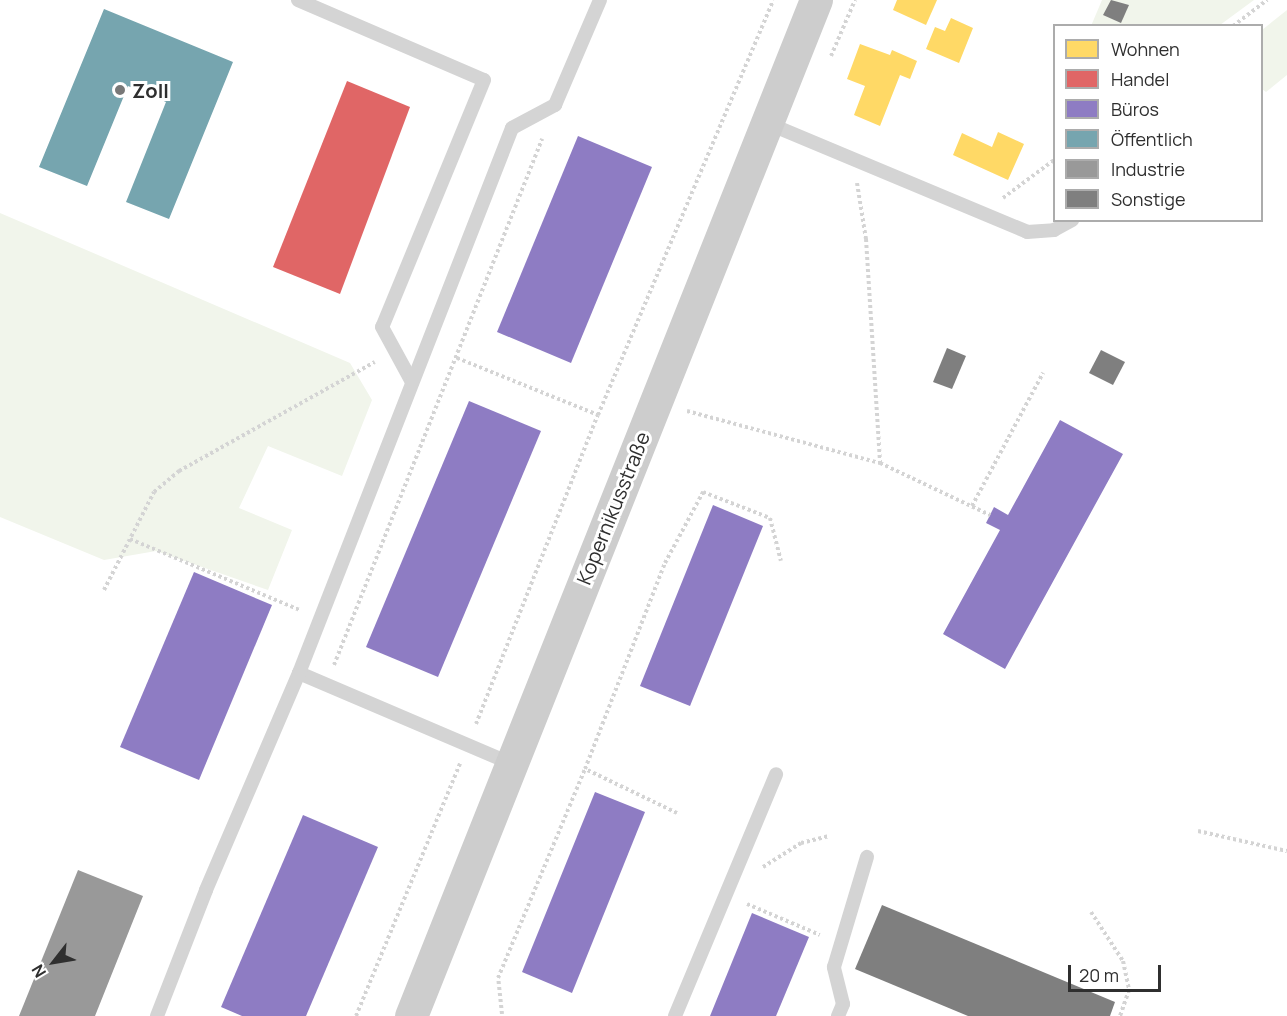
<!DOCTYPE html>
<meta charset="utf-8">
<style>
body{margin:0}
#map{position:relative;width:1287px;height:1016px;overflow:hidden;background:#fff;font-family:Manrope,sans-serif}
div>[style]{position:absolute}
.green>*{inset:0;background:#f1f5eb}
.homes>*{inset:0;background:#ffd966}
.shops>*{inset:0;background:#e06666}
.offices>*{inset:0;background:#8e7cc3}
.public>*{inset:0;background:#76a5af}
.industry>*{inset:0;background:#999}
.building>*{inset:0;background:#7f7f7f}
.path>*{height:4px;margin-top:-2px;transform-origin:0;background:repeating-linear-gradient(90deg,#d4d4d4 0 3px,transparent 0 6px)}
.service>*{height:14px;margin:-7px;padding:0 7px;transform-origin:7px;border-radius:7px;background:#d4d4d4}
.secondary>*{height:33px;margin:-16.5px;padding:0 16.5px;transform-origin:16.5px;border-radius:16.5px;background:#cdcdcd}
.dots>*{width:16px;height:16px;translate:-50% -50%;box-sizing:border-box;border:3px solid #fff;border-radius:50%}
span{translate:-50% -50%;white-space:nowrap;text-align:center;line-height:1.15;-webkit-text-stroke:6px #fff;paint-order:stroke}
.poi-label{font-size:20px;color:#2f2f2f;font-weight:700}
.left{translate:0 -50%;text-align:left}
.street-label{font-size:20px;color:#2f2f2f}
.legend{position:absolute;left:1053px;top:24px;width:210px;height:198px;box-sizing:border-box;background:#fff;border:2px solid #acacac;margin:0;padding:8px 10px;list-style:none;font-size:18px;color:#2f2f2f}
.legend li{display:flex;align-items:center;gap:12px;height:30px}
.legend b{width:30px;border:2px solid #acacac}
.north{position:absolute;left:24px;top:932px;width:60px;height:60px;-webkit-text-stroke:4px #fff;paint-order:stroke;rotate:239deg;font-size:16px;font-weight:700;line-height:24px;text-align:center;color:#2f2f2f}
.north::after{content:'';display:block;margin:auto;width:21px;height:27px;background:#2f2f2f;clip-path:polygon(50% 0,100% 100%,50% 72%,0 100%)}
.scale{position:absolute;left:1068px;top:965px;width:93px;height:27px;box-sizing:border-box;border:3px solid #2f2f2f;border-top:0;padding-left:8px;font-size:18px;line-height:21px;white-space:nowrap;color:#2f2f2f;-webkit-text-stroke:4px #fff;paint-order:stroke}
</style>
<div id="map">
<div class="green">
<div style="clip-path:polygon(1102px 0,1254px 0,1220px 25px,1091px 26px)"></div>
<div style="clip-path:polygon(1287px 10px,1287px 75px,1266px 92px,1262px 89px,1262px 30px)"></div>
<div style="clip-path:polygon(0 213px,350px 363px,372px 400px,342px 476px,268px 446px,239px 508px,292px 530px,268px 590px,156px 551px,104px 560px,0 517px)"></div>
</div>
<div class="homes">
<div style="clip-path:polygon(897px 0,937px 0,926px 25px,893px 10px)"></div>
<div style="clip-path:polygon(951px 18px,973px 28px,959px 63px,926px 49px,935px 27px,945px 31px)"></div>
<div style="clip-path:polygon(860px 44px,890px 55px,892px 50px,917px 61px,910px 79px,900px 75px,880px 126px,854px 115px,865px 86px,847px 79px)"></div>
<div style="clip-path:polygon(998px 132px,1024px 144px,1008px 180px,953px 155px,962px 133px,992px 147px)"></div>
</div>
<div class="shops">
<div style="clip-path:polygon(347px 81px,410px 107px,340px 294px,273px 267px)"></div>
</div>
<div class="offices">
<div style="clip-path:polygon(578px 136px,652px 167px,571px 363px,497px 332px)"></div>
<div style="clip-path:polygon(469px 401px,541px 431px,438px 677px,366px 647px)"></div>
<div style="clip-path:polygon(1060px 420px,1123px 454px,1005px 669px,943px 634px,1000px 530px,986px 523px,994px 507px,1008px 515px)"></div>
<div style="clip-path:polygon(713px 505px,763px 526px,690px 706px,640px 686px)"></div>
<div style="clip-path:polygon(194px 572px,272px 605px,199px 780px,120px 747px)"></div>
<div style="clip-path:polygon(595px 792px,645px 812px,572px 993px,522px 972px)"></div>
<div style="clip-path:polygon(303px 815px,378px 847px,306px 1016px,242px 1016px,221px 1007px)"></div>
<div style="clip-path:polygon(752px 913px,809px 937px,776px 1016px,710px 1016px)"></div>
</div>
<div class="public">
<div style="clip-path:polygon(104px 9px,233px 62px,169px 219px,126px 202px,166px 102px,128px 86px,87px 186px,39px 167px)"></div>
</div>
<div class="industry">
<div style="clip-path:polygon(78px 870px,143px 896px,95px 1016px,19px 1016px)"></div>
</div>
<div class="building">
<div style="clip-path:polygon(1111px 0,1129px 5px,1121px 23px,1103px 15px)"></div>
<div style="clip-path:polygon(947px 348px,966px 356px,952px 389px,933px 382px)"></div>
<div style="clip-path:polygon(1101px 350px,1125px 362px,1113px 385px,1089px 373px)"></div>
<div style="clip-path:polygon(882px 905px,1115px 1002px,1110px 1016px,968px 1016px,855px 969px)"></div>
</div>
<div class="path">
<div style="left:1233px;top:26px;width:43px;rotate:-37.4deg"></div>
<div style="left:831px;top:56px;width:61px;rotate:-66.8deg"></div>
<div style="left:857px;top:183px;width:57px;rotate:80.9deg"></div>
<div style="left:866px;top:239px;width:224px;rotate:86.4deg"></div>
<div style="left:1003px;top:198px;width:64px;rotate:-36.7deg"></div>
<div style="left:457px;top:358px;width:152px;rotate:22deg"></div>
<div style="left:687px;top:411px;width:200px;rotate:15.1deg"></div>
<div style="left:880px;top:463px;width:122px;rotate:25.3deg"></div>
<div style="left:972px;top:506px;width:151px;rotate:-61.9deg"></div>
<div style="left:130px;top:539px;width:184px;rotate:22.7deg"></div>
<div style="left:104px;top:590px;width:110px;rotate:-63deg"></div>
<div style="left:154px;top:492px;width:33px;rotate:-40deg"></div>
<div style="left:179px;top:471px;width:224px;rotate:-29.1deg"></div>
<div style="left:334px;top:665px;width:566px;rotate:-68.42deg"></div>
<div style="left:476px;top:724px;width:332px;rotate:-68.5deg"></div>
<div style="left:598px;top:415px;width:450px;rotate:-67.1deg"></div>
<div style="left:677px;top:813px;width:102px;rotate:-154.4deg"></div>
<div style="left:585px;top:769px;width:221px;rotate:-68.8deg"></div>
<div style="left:665px;top:563px;width:81px;rotate:-61.8deg"></div>
<div style="left:703px;top:492px;width:72px;rotate:21.2deg"></div>
<div style="left:770px;top:518px;width:44px;rotate:75.7deg"></div>
<div style="left:1198px;top:831px;width:91px;rotate:12.7deg"></div>
<div style="left:763px;top:867px;width:45px;rotate:-32.3deg"></div>
<div style="left:801px;top:843px;width:29px;rotate:-14deg"></div>
<div style="left:747px;top:904px;width:79px;rotate:23deg"></div>
<div style="left:1091px;top:912px;width:59px;rotate:56.9deg"></div>
<div style="left:1123px;top:961px;width:30px;rotate:78deg"></div>
<div style="left:1129px;top:990px;width:28px;rotate:109deg"></div>
<div style="left:502px;top:1014px;width:36px;rotate:-96deg"></div>
<div style="left:498px;top:978px;width:226px;rotate:-67.4deg"></div>
<div style="left:356px;top:1016px;width:273px;rotate:-67.6deg"></div>
</div>
<div class="service">
<div style="left:298px;top:0;width:202px;rotate:23.3deg"></div>
<div style="left:484px;top:80px;width:267px;rotate:112.4deg"></div>
<div style="left:382px;top:327px;width:63px;rotate:61.4deg"></div>
<div style="left:767px;top:123px;width:282px;rotate:22.7deg"></div>
<div style="left:1027px;top:232px;width:27px;rotate:-4deg"></div>
<div style="left:1054px;top:230px;width:21px;rotate:-29deg"></div>
<div style="left:299px;top:673px;width:229px;rotate:23.1deg"></div>
<div style="left:157px;top:1016px;width:135px;rotate:-68.7deg"></div>
<div style="left:206px;top:890px;width:236px;rotate:-66.8deg"></div>
<div style="left:299px;top:673px;width:585px;rotate:-68.65deg"></div>
<div style="left:512px;top:128px;width:49px;rotate:-28.1deg"></div>
<div style="left:555px;top:105px;width:114px;rotate:-66.8deg"></div>
<div style="left:675px;top:1016px;width:262px;rotate:-67.3deg"></div>
<div style="left:838px;top:1016px;width:13px;rotate:-67deg"></div>
<div style="left:843px;top:1004px;width:38px;rotate:-104deg"></div>
<div style="left:834px;top:967px;width:115px;rotate:-73.3deg"></div>
</div>
<div class="secondary">
<div style="left:411px;top:1016px;width:1094px;rotate:-68.27deg"></div>
</div>
<div class="dots">
<div style="left:120px;top:90px;background:#787878"></div>
</div>
<div class="poi-label">
<span class="left" style="left:132px;top:90px">Zoll</span>
</div>
<div class="street-label">
<span style="left:613px;top:508px;rotate:-68deg">Kopernikusstraße</span>
</div>
<ul class="legend">
<li><b style="height:16px;background:#ffd966"></b>Wohnen</li>
<li><b style="height:16px;background:#e06666"></b>Handel</li>
<li><b style="height:16px;background:#8e7cc3"></b>Büros</li>
<li><b style="height:16px;background:#76a5af"></b>Öffentlich</li>
<li><b style="height:16px;background:#999"></b>Industrie</li>
<li><b style="height:16px;background:#7f7f7f"></b>Sonstige</li>
</ul>
<div class="north">N</div>
<div class="scale">20 m</div>
</div>
